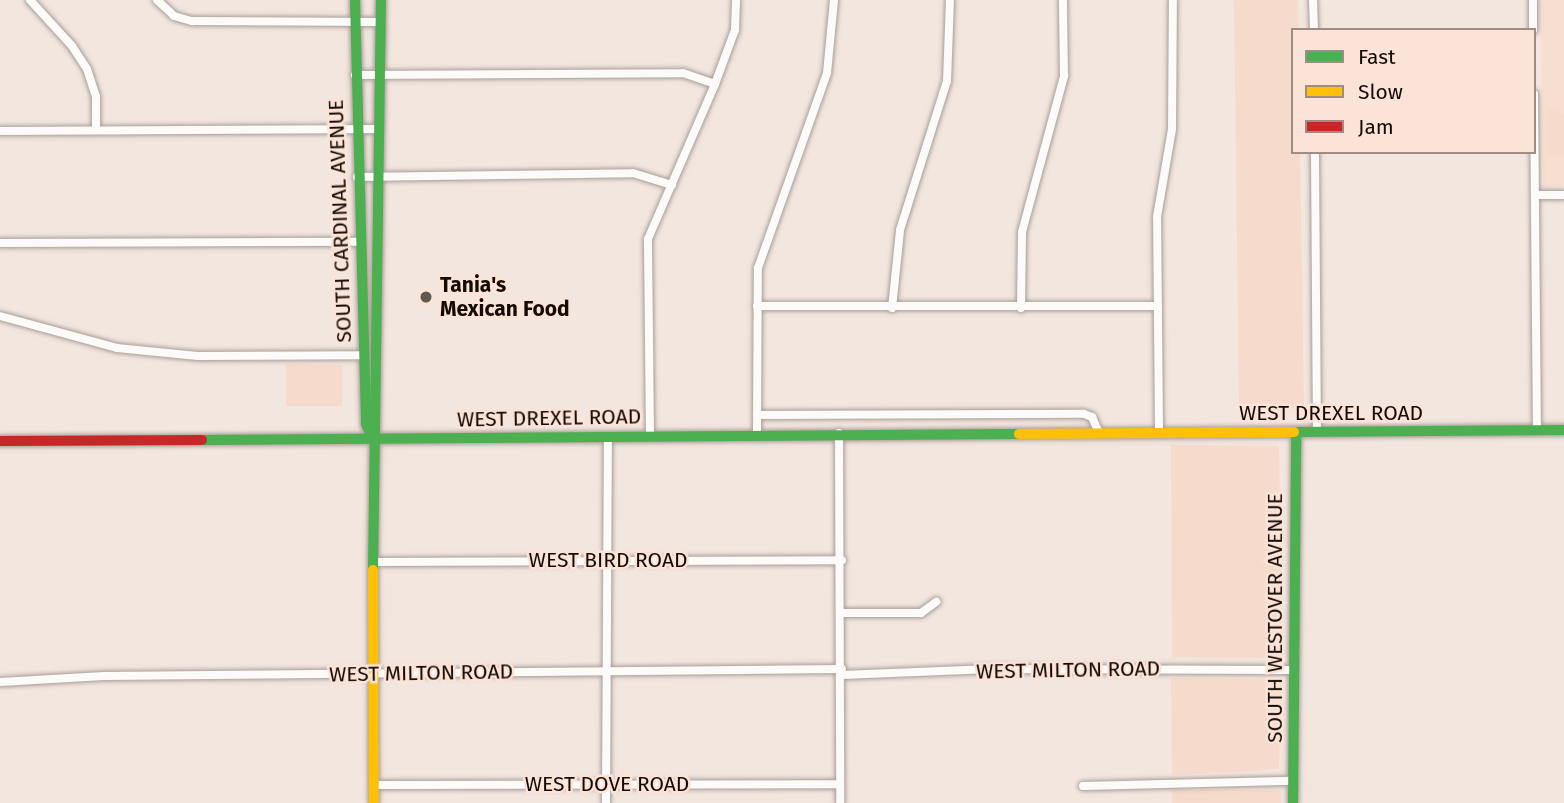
<!DOCTYPE html>
<style>
body{margin:0}
#map{position:relative;width:1564px;height:803px;overflow:hidden;background:#f3e6df;font-family:"Fira Sans",sans-serif}
div>[style]{position:absolute}
.built>*{inset:0;background:#f8ded0}
.green>*{inset:0;background:#f6dacb}
.roads{filter:drop-shadow(0 0 2px #a99e99) drop-shadow(0 0 2px #a99e99)}
.street>*{height:8px;margin:-4px;padding:0 4px;transform-origin:4px;border-radius:4px;background:#fdfbfa}
.fast>*{height:10px;margin:-5px;padding:0 5px;transform-origin:5px;border-radius:5px;background:#4caf50}
.slow>*{height:10px;margin:-5px;padding:0 5px;transform-origin:5px;border-radius:5px;background:#ffc107}
.jam>*{height:10px;margin:-5px;padding:0 5px;transform-origin:5px;border-radius:5px;background:#c62828}
.dots>*{width:19px;height:19px;translate:-50% -50%;box-sizing:border-box;border:4px solid #fbe3d7;border-radius:50%}
span{translate:-50% -50%;white-space:nowrap;text-align:center;line-height:1.15;-webkit-text-stroke:5px #fbe3d7;paint-order:stroke}
.street-label{font-size:21px;color:#140b06}
.poi-label{font-size:21px;color:#140b06;font-weight:700}
.left{translate:0 -50%;text-align:left}
.legend{position:absolute;left:1291px;top:28px;width:245px;height:126px;box-sizing:border-box;background:#fbe3d7;border:2px solid #9f8d83;margin:0;padding:9px 12px;list-style:none;font-size:21px;color:#140b06}
.legend li{display:flex;align-items:center;gap:14px;height:35px}
.legend b{width:35px;border:2px solid #9f8d83}
</style>
<div id="map">
<div class="built">
<div style="clip-path:polygon(1540px 0,1564px 0,1564px 186px,1544px 187px)"></div>
</div>
<div class="green">
<div style="clip-path:polygon(1234px 0,1298px 0,1299px 30px,1293px 30px,1293px 152px,1300px 152px,1304px 409px,1239px 407px)"></div>
<div style="clip-path:polygon(1546px 107px,1564px 114px,1564px 155px,1547px 155px)"></div>
<div style="clip-path:polygon(286px 364px,342px 365px,342px 406px,286px 406px)"></div>
<div style="clip-path:polygon(1171px 445px,1279px 446px,1282px 658px,1172px 657px)"></div>
<div style="clip-path:polygon(1171px 678px,1281px 680px,1279px 769px,1172px 775px)"></div>
<div style="clip-path:polygon(1172px 790px,1281px 790px,1281px 803px,1172px 803px)"></div>
</div>
<div class="roads">
<div class="street">
<div style="left:30px;top:0;width:62px;rotate:47.6deg"></div>
<div style="left:72px;top:46px;width:27px;rotate:57deg"></div>
<div style="left:87px;top:69px;width:29px;rotate:72deg"></div>
<div style="left:96px;top:97px;width:33px;rotate:90deg"></div>
<div style="left:157px;top:0;width:23px;rotate:43deg"></div>
<div style="left:174px;top:16px;width:19px;rotate:16deg"></div>
<div style="left:192px;top:21px;width:189px;rotate:0.3deg"></div>
<div style="left:1313px;top:0;width:30px;rotate:88deg"></div>
<div style="left:1533px;top:0;width:30px;rotate:90deg"></div>
<div style="left:355px;top:75px;width:328px;rotate:-0.3deg"></div>
<div style="left:683px;top:73px;width:34px;rotate:19deg"></div>
<div style="left:1534px;top:94px;width:336px;rotate:89.5deg"></div>
<div style="left:0;top:131px;width:380px;rotate:-0.3deg"></div>
<div style="left:1315px;top:152px;width:280px;rotate:89.6deg"></div>
<div style="left:357px;top:177px;width:276px;rotate:-0.8deg"></div>
<div style="left:633px;top:173px;width:41px;rotate:17.1deg"></div>
<div style="left:1536px;top:195px;width:28px"></div>
<div style="left:0;top:243px;width:359px;rotate:-0.2deg"></div>
<div style="left:757px;top:306px;width:401px"></div>
<div style="left:892px;top:308px;width:78px;rotate:-84.1deg"></div>
<div style="left:900px;top:230px;width:156px;rotate:-72.5deg"></div>
<div style="left:947px;top:81px;width:81px;rotate:-87.9deg"></div>
<div style="left:1021px;top:308px;width:76px;rotate:-89.2deg"></div>
<div style="left:1022px;top:232px;width:162px;rotate:-74.9deg"></div>
<div style="left:1064px;top:76px;width:76px;rotate:-90.8deg"></div>
<div style="left:0;top:316px;width:121px;rotate:15.3deg"></div>
<div style="left:117px;top:348px;width:81px;rotate:5.6deg"></div>
<div style="left:198px;top:356px;width:167px;rotate:-0.3deg"></div>
<div style="left:757px;top:415px;width:327px;rotate:-0.2deg"></div>
<div style="left:1084px;top:414px;width:9px;rotate:21deg"></div>
<div style="left:1092px;top:417px;width:17px;rotate:66deg"></div>
<div style="left:839px;top:433px;width:370px;rotate:89.8deg"></div>
<div style="left:1159px;top:433px;width:216px;rotate:-90.5deg"></div>
<div style="left:1157px;top:217px;width:89px;rotate:-80.3deg"></div>
<div style="left:1172px;top:129px;width:129px;rotate:-89.6deg"></div>
<div style="left:757px;top:434px;width:166px;rotate:-89.7deg"></div>
<div style="left:758px;top:268px;width:207px;rotate:-70.5deg"></div>
<div style="left:827px;top:73px;width:73px;rotate:-84.5deg"></div>
<div style="left:650px;top:436px;width:197px;rotate:-90.6deg"></div>
<div style="left:648px;top:239px;width:169px;rotate:-66.6deg"></div>
<div style="left:715px;top:84px;width:58px;rotate:-69.7deg"></div>
<div style="left:735px;top:30px;width:30px;rotate:-88deg"></div>
<div style="left:374px;top:562px;width:468px;rotate:-0.2deg"></div>
<div style="left:842px;top:613px;width:79px"></div>
<div style="left:921px;top:613px;width:19px;rotate:-36deg"></div>
<div style="left:842px;top:675px;width:149px;rotate:-2.3deg"></div>
<div style="left:991px;top:669px;width:303px;rotate:0.2deg"></div>
<div style="left:0;top:682px;width:104px;rotate:-3.3deg"></div>
<div style="left:104px;top:676px;width:738px;rotate:-0.54deg"></div>
<div style="left:374px;top:785px;width:466px;rotate:-0.1deg"></div>
<div style="left:1083px;top:786px;width:210px;rotate:-1.4deg"></div>
<div style="left:606px;top:803px;width:366px;rotate:-89.7deg"></div>
</div>
<div class="fast">
<div style="left:355px;top:0;width:424px;rotate:88.5deg"></div>
<div style="left:366px;top:424px;width:17px;rotate:66deg"></div>
<div style="left:1294px;top:432px;width:270px;rotate:-0.4deg"></div>
<div style="left:202px;top:440px;width:817px;rotate:-0.42deg"></div>
<div style="left:373px;top:570px;width:570px;rotate:-89.2deg"></div>
<div style="left:1293px;top:803px;width:371px;rotate:-89.5deg"></div>
</div>
<div class="slow">
<div style="left:1019px;top:434px;width:275px;rotate:-0.4deg"></div>
<div style="left:373px;top:570px;width:233px;rotate:89.8deg"></div>
</div>
<div class="jam">
<div style="left:0;top:441px;width:202px;rotate:-0.3deg"></div>
</div>
</div>
<div class="dots">
<div style="left:426px;top:297px;background:#625852"></div>
</div>
<div class="street-label">
<span style="left:340px;top:221px;rotate:-92deg">SOUTH CARDINAL AVENUE</span>
<span style="left:1331px;top:413px">WEST DREXEL ROAD</span>
<span style="left:549px;top:418px;rotate:-1deg">WEST DREXEL ROAD</span>
<span style="left:608px;top:560px">WEST BIRD ROAD</span>
<span style="left:1275px;top:618px;rotate:-90deg">SOUTH WESTOVER AVENUE</span>
<span style="left:1068px;top:670px;rotate:-1deg">WEST MILTON ROAD</span>
<span style="left:421px;top:673px;rotate:-1deg">WEST MILTON ROAD</span>
<span style="left:607px;top:784px">WEST DOVE ROAD</span>
</div>
<div class="poi-label">
<span class="left" style="left:440px;top:297px">Tania's<br>Mexican Food</span>
</div>
<ul class="legend">
<li><b style="height:9px;background:#4caf50"></b>Fast</li>
<li><b style="height:9px;background:#ffc107"></b>Slow</li>
<li><b style="height:9px;background:#c62828"></b>Jam</li>
</ul>
</div>
